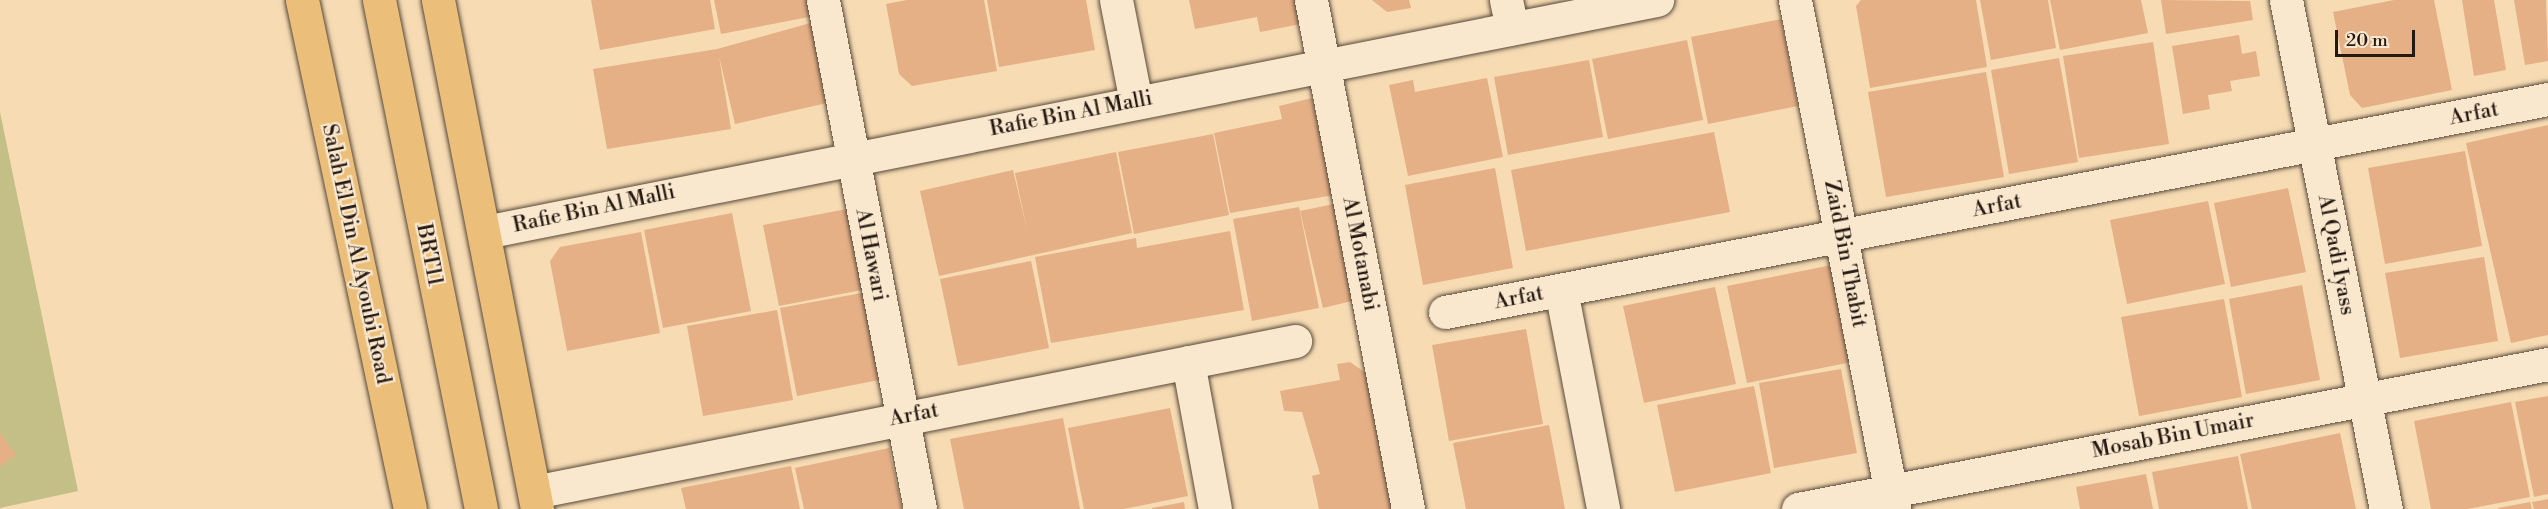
<!DOCTYPE html>
<style>
body{margin:0}
#map{position:relative;width:2548px;height:509px;overflow:hidden;background:#f6dbb3;font-family:"Libre Bodoni",serif}
div>[style]{position:absolute}
.green>*{inset:0;background:#c4be87}
.building>*{inset:0;background:#e6b087}
.roads{filter:drop-shadow(0 0 2px #58493a) drop-shadow(0 0 2px #58493a)}
.minor>*{height:33px;margin:-16.5px;padding:0 16.5px;transform-origin:16.5px;border-radius:16.5px;background:#f9e8ce}
.major>*{height:33px;margin:-16.5px;padding:0 16.5px;transform-origin:16.5px;border-radius:16.5px;background:#ebbe7a}
span{translate:-50% -50%;white-space:nowrap;text-align:center;line-height:1.15;-webkit-text-stroke:4.5px #f9e8ce;paint-order:stroke}
.street-label{font-size:21px;color:#241812}
.scale{position:absolute;left:2335px;top:30px;width:80px;height:27px;box-sizing:border-box;border:3px solid #241812;border-top:0;padding-left:8px;font-size:18px;line-height:21px;white-space:nowrap;color:#241812;-webkit-text-stroke:4px #f9e8ce;paint-order:stroke}
</style>
<div id="map">
<div class="green">
<div style="clip-path:polygon(0 112px,78px 491px,0 508px)"></div>
</div>
<div class="building">
<div style="clip-path:polygon(591px 0,710px 0,715px 29px,600px 50px)"></div>
<div style="clip-path:polygon(714px 0,811px 0,814px 16px,721px 34px)"></div>
<div style="clip-path:polygon(907px 0,984px 0,997px 71px,912px 86px,899px 74px,886px 4px)"></div>
<div style="clip-path:polygon(987px 0,1086px 0,1095px 50px,999px 67px)"></div>
<div style="clip-path:polygon(1189px 0,1301px 0,1306px 23px,1260px 32px,1257px 17px,1195px 29px)"></div>
<div style="clip-path:polygon(1372px 0,1409px 0,1411px 8px,1387px 12px)"></div>
<div style="clip-path:polygon(1861px 0,1976px 0,1987px 67px,1870px 88px,1856px 6px)"></div>
<div style="clip-path:polygon(1980px 0,2048px 0,2056px 48px,1991px 60px)"></div>
<div style="clip-path:polygon(2050px 0,2141px 0,2148px 33px,2060px 50px)"></div>
<div style="clip-path:polygon(2161px 0,2250px 1px,2253px 20px,2166px 34px)"></div>
<div style="clip-path:polygon(2394px 0,2434px 0,2452px 90px,2362px 108px,2350px 95px,2333px 12px)"></div>
<div style="clip-path:polygon(2462px 0,2494px 0,2506px 70px,2474px 76px)"></div>
<div style="clip-path:polygon(2514px 0,2546px 0,2548px 61px,2525px 65px)"></div>
<div style="clip-path:polygon(1781px 19px,1798px 106px,1708px 124px,1691px 37px)"></div>
<div style="clip-path:polygon(814px 22px,827px 103px,735px 124px,719px 56px,731px 129px,607px 149px,593px 69px,717px 49px)"></div>
<div style="clip-path:polygon(2239px 35px,2242px 54px,2256px 51px,2260px 76px,2230px 81px,2232px 91px,2208px 95px,2210px 109px,2183px 114px,2172px 46px)"></div>
<div style="clip-path:polygon(1687px 40px,1703px 120px,1608px 139px,1592px 59px)"></div>
<div style="clip-path:polygon(2153px 42px,2169px 144px,2079px 158px,2063px 56px)"></div>
<div style="clip-path:polygon(2059px 58px,2078px 162px,2009px 174px,1991px 70px)"></div>
<div style="clip-path:polygon(1589px 60px,1603px 137px,1508px 155px,1494px 77px)"></div>
<div style="clip-path:polygon(1986px 72px,2004px 177px,1886px 197px,1868px 92px)"></div>
<div style="clip-path:polygon(1487px 78px,1503px 157px,1408px 176px,1389px 85px,1413px 80px,1415px 92px)"></div>
<div style="clip-path:polygon(1312px 98px,1334px 195px,1230px 213px,1214px 133px,1282px 119px,1279px 106px)"></div>
<div style="clip-path:polygon(2548px 125px,2548px 335px,2511px 343px,2466px 143px)"></div>
<div style="clip-path:polygon(1714px 132px,1730px 212px,1526px 251px,1511px 170px)"></div>
<div style="clip-path:polygon(1213px 134px,1229px 215px,1134px 234px,1118px 152px)"></div>
<div style="clip-path:polygon(2465px 151px,2482px 246px,2385px 264px,2368px 168px)"></div>
<div style="clip-path:polygon(1116px 152px,1132px 233px,939px 276px,920px 191px,1013px 170px,1027px 230px,1015px 173px)"></div>
<div style="clip-path:polygon(1495px 168px,1513px 268px,1423px 285px,1405px 185px)"></div>
<div style="clip-path:polygon(2288px 188px,2306px 272px,2231px 287px,2214px 203px)"></div>
<div style="clip-path:polygon(2208px 201px,2225px 284px,2127px 304px,2110px 220px)"></div>
<div style="clip-path:polygon(1334px 204px,1356px 300px,1323px 308px,1300px 211px)"></div>
<div style="clip-path:polygon(1299px 207px,1319px 308px,1252px 321px,1233px 219px)"></div>
<div style="clip-path:polygon(852px 208px,867px 289px,779px 306px,763px 225px)"></div>
<div style="clip-path:polygon(732px 213px,751px 311px,663px 328px,644px 230px)"></div>
<div style="clip-path:polygon(1230px 231px,1244px 310px,1051px 343px,1035px 257px,1136px 238px,1137px 248px)"></div>
<div style="clip-path:polygon(641px 232px,660px 333px,567px 351px,550px 261px,560px 247px)"></div>
<div style="clip-path:polygon(2484px 257px,2498px 341px,2400px 358px,2385px 273px)"></div>
<div style="clip-path:polygon(1031px 261px,1049px 348px,958px 366px,940px 279px)"></div>
<div style="clip-path:polygon(1832px 265px,1852px 362px,1747px 383px,1727px 286px)"></div>
<div style="clip-path:polygon(2302px 285px,2320px 380px,2246px 394px,2229px 299px)"></div>
<div style="clip-path:polygon(1715px 287px,1736px 384px,1644px 403px,1623px 306px)"></div>
<div style="clip-path:polygon(867px 292px,884px 379px,797px 396px,780px 308px)"></div>
<div style="clip-path:polygon(2224px 299px,2242px 397px,2139px 416px,2121px 317px)"></div>
<div style="clip-path:polygon(777px 310px,793px 400px,703px 416px,687px 326px)"></div>
<div style="clip-path:polygon(1526px 329px,1543px 424px,1449px 441px,1432px 345px)"></div>
<div style="clip-path:polygon(1350px 362px,1366px 373px,1393px 509px,1319px 509px,1312px 476px,1320px 474px,1302px 412px,1284px 411px,1280px 391px,1340px 380px,1337px 364px)"></div>
<div style="clip-path:polygon(1841px 369px,1857px 453px,1774px 468px,1759px 383px)"></div>
<div style="clip-path:polygon(1754px 386px,1771px 473px,1675px 492px,1657px 405px)"></div>
<div style="clip-path:polygon(2548px 396px,2548px 494px,2534px 497px,2515px 402px)"></div>
<div style="clip-path:polygon(2511px 402px,2530px 497px,2468px 509px,2431px 509px,2414px 421px)"></div>
<div style="clip-path:polygon(1170px 408px,1188px 496px,1124px 509px,1084px 509px,1068px 428px)"></div>
<div style="clip-path:polygon(1063px 418px,1080px 509px,964px 509px,950px 439px)"></div>
<div style="clip-path:polygon(1549px 425px,1565px 509px,1466px 509px,1453px 443px)"></div>
<div style="clip-path:polygon(0 433px,16px 455px,0 466px)"></div>
<div style="clip-path:polygon(2340px 433px,2356px 509px,2252px 509px,2240px 454px)"></div>
<div style="clip-path:polygon(889px 448px,902px 509px,804px 509px,795px 468px)"></div>
<div style="clip-path:polygon(2238px 456px,2248px 509px,2159px 509px,2152px 472px)"></div>
<div style="clip-path:polygon(791px 466px,800px 509px,686px 509px,681px 488px)"></div>
<div style="clip-path:polygon(2146px 474px,2153px 509px,2080px 509px,2076px 487px)"></div>
<div style="clip-path:polygon(2548px 499px,2548px 509px,2534px 509px,2532px 502px)"></div>
<div style="clip-path:polygon(1184px 502px,1185px 509px,1152px 509px,1152px 508px)"></div>
<div style="clip-path:polygon(2530px 502px,2532px 509px,2498px 509px,2498px 508px)"></div>
</div>
<div class="roads">
<div class="minor">
<div style="left:823px;top:0;width:518px;rotate:79.21deg"></div>
<div style="left:1116px;top:0;width:104px;rotate:78.9deg"></div>
<div style="left:1311px;top:0;width:518px;rotate:79.21deg"></div>
<div style="left:1506px;top:0;width:29px;rotate:78deg"></div>
<div style="left:1795px;top:0;width:519px;rotate:78.99deg"></div>
<div style="left:2286px;top:0;width:519px;rotate:78.89deg"></div>
<div style="left:485px;top:232px;width:1195px;rotate:-11.2deg"></div>
<div style="left:1561px;top:290px;width:223px;rotate:79.1deg"></div>
<div style="left:1445px;top:312px;width:1123px;rotate:-10.93deg"></div>
<div style="left:1188px;top:362px;width:149px;rotate:79.6deg"></div>
<div style="left:534px;top:492px;width:776px;rotate:-11.22deg"></div>
<div style="left:1798px;top:509px;width:764px;rotate:-10.94deg"></div>
</div>
<div class="major">
<div style="left:302px;top:0;width:520px;rotate:78.02deg"></div>
<div style="left:379px;top:0;width:519px;rotate:78.67deg"></div>
<div style="left:438px;top:0;width:519px;rotate:78.99deg"></div>
</div>
</div>
<div class="street-label">
<span style="left:1071px;top:114px;rotate:-11deg">Rafie Bin Al Malli</span>
<span style="left:2474px;top:114px;rotate:-11deg">Arfat</span>
<span style="left:1997px;top:206px;rotate:-11deg">Arfat</span>
<span style="left:594px;top:209px;rotate:-12deg">Rafie Bin Al Malli</span>
<span style="left:356px;top:254px;rotate:78deg">Salah El Din Al Ayoubi Road</span>
<span style="left:1360px;top:254px;rotate:79deg">Al Motanabi</span>
<span style="left:1845px;top:254px;rotate:79deg">Zaid Bin Thabit</span>
<span style="left:429px;top:255px;rotate:79deg">BRT11</span>
<span style="left:871px;top:255px;rotate:79deg">Al Hawari</span>
<span style="left:2336px;top:255px;rotate:79deg">Al Qadi Iyass</span>
<span style="left:1519px;top:298px;rotate:-11deg">Arfat</span>
<span style="left:914px;top:415px;rotate:-11deg">Arfat</span>
<span style="left:2173px;top:436px;rotate:-11deg">Mosab Bin Umair</span>
</div>
<div class="scale">20 m</div>
</div>
